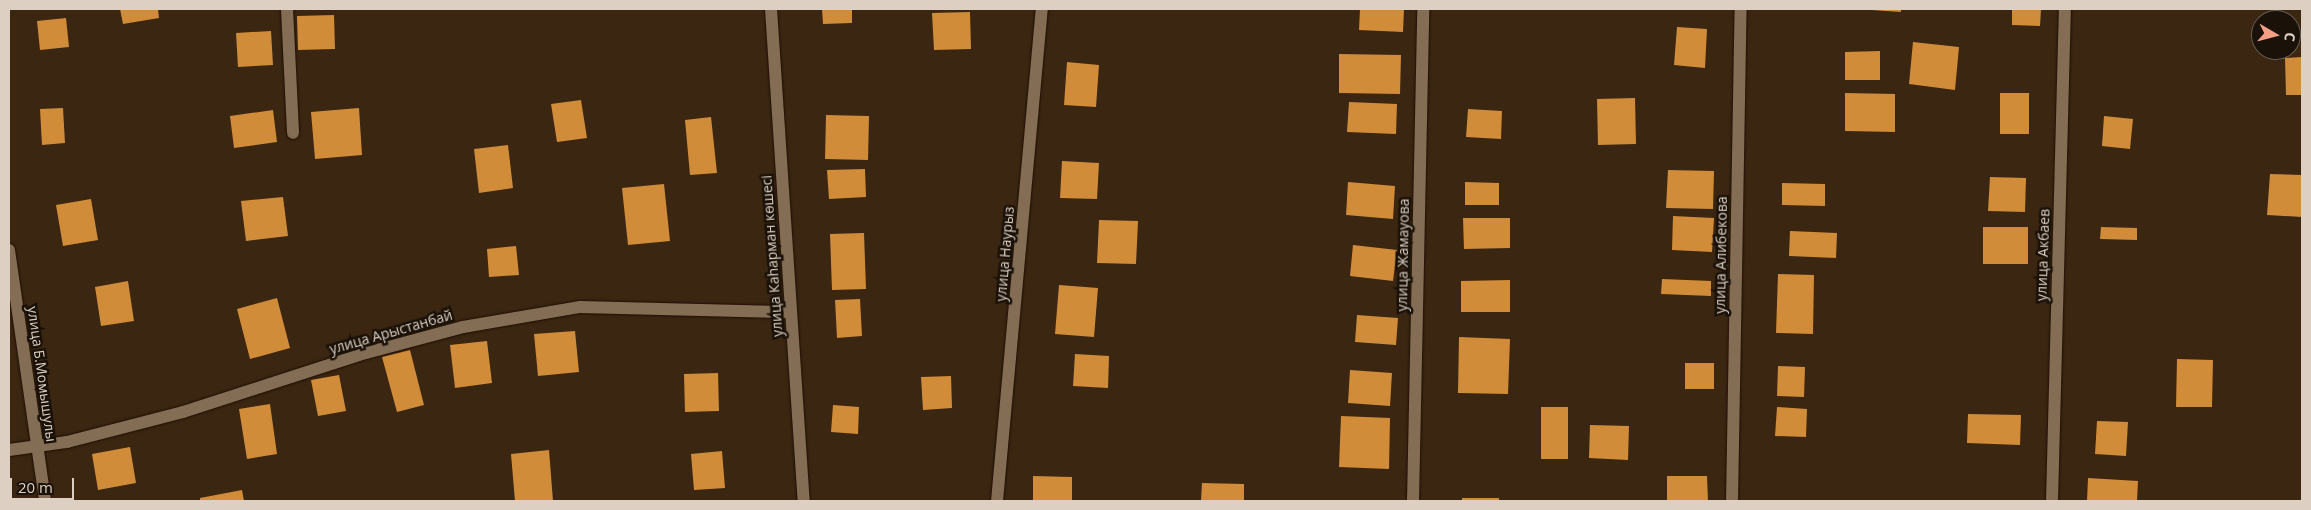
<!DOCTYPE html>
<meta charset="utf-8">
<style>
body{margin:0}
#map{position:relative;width:2311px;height:510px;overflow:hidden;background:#3a2611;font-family:"Open Sans",sans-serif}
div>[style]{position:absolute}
.building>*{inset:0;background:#d18c39}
.roads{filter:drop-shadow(0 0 1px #200e00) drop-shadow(0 0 1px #200e00)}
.street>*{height:12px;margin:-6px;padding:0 6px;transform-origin:6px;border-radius:6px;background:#846d55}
span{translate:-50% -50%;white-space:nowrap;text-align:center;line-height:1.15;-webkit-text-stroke:5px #1a1108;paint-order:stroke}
.street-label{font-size:14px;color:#ddd0c3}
.frame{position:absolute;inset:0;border:10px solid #ddd0c3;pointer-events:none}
.north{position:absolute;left:2251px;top:10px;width:50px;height:50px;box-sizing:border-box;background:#1a1108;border:1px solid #685d53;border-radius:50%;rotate:98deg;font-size:14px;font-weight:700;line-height:20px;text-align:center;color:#ddd0c3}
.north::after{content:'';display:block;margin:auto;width:18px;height:22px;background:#f49e86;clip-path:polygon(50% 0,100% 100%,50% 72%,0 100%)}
.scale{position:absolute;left:10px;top:478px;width:64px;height:22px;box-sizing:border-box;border:2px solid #ddd0c3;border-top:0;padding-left:6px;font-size:15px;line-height:18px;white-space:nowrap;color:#ddd0c3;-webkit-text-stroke:4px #1a1108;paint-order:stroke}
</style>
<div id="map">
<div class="building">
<div style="clip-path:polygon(120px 9px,158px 9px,159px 18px,123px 24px)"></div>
<div style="clip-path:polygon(822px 9px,852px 9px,852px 23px,823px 24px)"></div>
<div style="clip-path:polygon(1360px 9px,1404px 9px,1403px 32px,1359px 30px)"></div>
<div style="clip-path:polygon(1856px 9px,1901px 9px,1901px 12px)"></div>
<div style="clip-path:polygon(2012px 9px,2041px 9px,2040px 26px,2012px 25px)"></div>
<div style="clip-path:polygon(970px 12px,971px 49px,934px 50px,932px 13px)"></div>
<div style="clip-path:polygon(334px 15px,335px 49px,298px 50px,297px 16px)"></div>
<div style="clip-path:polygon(66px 18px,69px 47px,40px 50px,37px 21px)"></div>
<div style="clip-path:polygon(1677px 27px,1707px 29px,1705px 68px,1674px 65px)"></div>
<div style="clip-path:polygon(271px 31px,273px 65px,238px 67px,236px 33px)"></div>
<div style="clip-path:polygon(1913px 42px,1959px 47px,1955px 90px,1909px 84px)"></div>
<div style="clip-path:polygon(1880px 51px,1880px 80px,1845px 80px,1845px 52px)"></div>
<div style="clip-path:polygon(1339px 54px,1401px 55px,1400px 94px,1339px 93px)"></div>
<div style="clip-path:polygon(2302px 57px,2302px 95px,2286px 95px,2285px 58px)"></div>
<div style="clip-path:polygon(1067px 62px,1099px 65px,1096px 107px,1064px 105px)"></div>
<div style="clip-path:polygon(1845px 93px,1895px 94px,1895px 132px,1845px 131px)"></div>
<div style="clip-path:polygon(2000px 93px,2029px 93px,2029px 134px,2000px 134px)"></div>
<div style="clip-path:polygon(1635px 98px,1636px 144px,1598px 145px,1597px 99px)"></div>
<div style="clip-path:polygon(581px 100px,587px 138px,557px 142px,551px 104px)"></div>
<div style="clip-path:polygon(1349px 102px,1397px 104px,1396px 134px,1347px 132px)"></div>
<div style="clip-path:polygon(63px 108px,65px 143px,42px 145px,40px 109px)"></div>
<div style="clip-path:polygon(359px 108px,362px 155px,315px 159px,311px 112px)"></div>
<div style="clip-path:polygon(1468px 109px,1502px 111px,1501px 139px,1466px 137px)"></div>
<div style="clip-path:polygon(273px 110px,277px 142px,234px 148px,230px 116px)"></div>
<div style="clip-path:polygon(826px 115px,869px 116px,868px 160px,825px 159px)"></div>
<div style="clip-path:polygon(2104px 116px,2133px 119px,2130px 149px,2102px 146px)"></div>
<div style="clip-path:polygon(711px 117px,717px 173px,690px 175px,685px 120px)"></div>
<div style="clip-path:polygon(508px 145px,513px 188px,479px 193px,474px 149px)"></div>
<div style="clip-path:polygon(1062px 161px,1099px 163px,1097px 199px,1060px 198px)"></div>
<div style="clip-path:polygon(865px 169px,866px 197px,829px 199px,827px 170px)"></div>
<div style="clip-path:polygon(1668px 170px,1714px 171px,1713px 209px,1666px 208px)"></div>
<div style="clip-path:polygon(2270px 174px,2302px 175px,2302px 217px,2267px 215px)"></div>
<div style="clip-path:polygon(1990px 177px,2026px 178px,2025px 212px,1988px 211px)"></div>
<div style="clip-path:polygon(1348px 182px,1395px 186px,1393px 219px,1346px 215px)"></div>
<div style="clip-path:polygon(1465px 182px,1499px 183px,1499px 205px,1465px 205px)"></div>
<div style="clip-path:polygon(1782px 183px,1825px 184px,1825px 206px,1782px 205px)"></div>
<div style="clip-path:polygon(664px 184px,670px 241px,628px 245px,622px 188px)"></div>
<div style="clip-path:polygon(283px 197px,288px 236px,246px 241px,241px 201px)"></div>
<div style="clip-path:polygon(91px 199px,98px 240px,63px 246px,56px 205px)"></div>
<div style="clip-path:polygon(1673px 216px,1714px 218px,1712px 252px,1672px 250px)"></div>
<div style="clip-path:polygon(1463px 218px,1510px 218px,1510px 248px,1464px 249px)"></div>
<div style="clip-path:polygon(1099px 220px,1138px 221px,1136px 264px,1097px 263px)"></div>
<div style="clip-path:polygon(1983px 227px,2028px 227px,2028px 264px,1983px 264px)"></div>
<div style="clip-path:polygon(2101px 227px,2137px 228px,2137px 240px,2100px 239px)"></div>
<div style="clip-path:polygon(1790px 231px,1837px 233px,1836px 258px,1789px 256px)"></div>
<div style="clip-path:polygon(864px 233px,866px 289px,832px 290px,830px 234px)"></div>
<div style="clip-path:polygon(1353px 245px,1397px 250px,1393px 281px,1350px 276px)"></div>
<div style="clip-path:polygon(516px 246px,519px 275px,489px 277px,487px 249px)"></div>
<div style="clip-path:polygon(1778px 274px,1814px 275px,1813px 334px,1776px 333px)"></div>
<div style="clip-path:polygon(1662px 279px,1711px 281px,1711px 296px,1661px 294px)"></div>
<div style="clip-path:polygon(1510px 280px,1510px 312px,1461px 312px,1461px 281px)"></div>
<div style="clip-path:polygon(128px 281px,134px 321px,101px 326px,95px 287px)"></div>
<div style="clip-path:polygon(1059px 285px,1098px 288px,1094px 337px,1055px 334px)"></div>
<div style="clip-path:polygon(277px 298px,290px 348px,250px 359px,237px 309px)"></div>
<div style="clip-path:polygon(860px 299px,862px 336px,837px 338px,835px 300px)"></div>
<div style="clip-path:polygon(1357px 315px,1398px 318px,1396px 345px,1355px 342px)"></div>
<div style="clip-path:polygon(575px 331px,579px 372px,538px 376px,534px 334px)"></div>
<div style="clip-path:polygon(1459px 337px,1510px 339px,1508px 394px,1458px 393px)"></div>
<div style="clip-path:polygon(487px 341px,492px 383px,455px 388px,450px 345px)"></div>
<div style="clip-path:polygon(410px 350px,424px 405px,397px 412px,382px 357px)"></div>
<div style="clip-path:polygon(1075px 354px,1109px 356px,1108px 388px,1073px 386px)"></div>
<div style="clip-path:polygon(2177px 359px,2213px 360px,2212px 407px,2176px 407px)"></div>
<div style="clip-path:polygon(1685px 363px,1714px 363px,1714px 389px,1685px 389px)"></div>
<div style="clip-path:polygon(1778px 366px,1805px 367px,1804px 397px,1777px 396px)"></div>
<div style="clip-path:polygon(1350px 370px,1392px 373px,1390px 406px,1348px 403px)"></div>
<div style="clip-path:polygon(718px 373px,719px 411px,685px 412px,684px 374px)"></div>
<div style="clip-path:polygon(339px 375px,346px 411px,318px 416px,311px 380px)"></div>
<div style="clip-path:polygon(951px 376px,952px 408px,923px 410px,921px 377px)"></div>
<div style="clip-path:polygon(270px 404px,277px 454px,247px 459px,239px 409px)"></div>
<div style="clip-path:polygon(833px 405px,859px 407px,858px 434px,831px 432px)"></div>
<div style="clip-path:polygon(1541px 407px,1568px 407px,1568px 459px,1541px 459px)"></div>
<div style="clip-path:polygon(1777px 407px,1807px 409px,1806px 437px,1775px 436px)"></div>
<div style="clip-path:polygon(1968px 414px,2021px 415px,2020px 445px,1967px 443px)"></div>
<div style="clip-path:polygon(1341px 416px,1390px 418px,1389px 469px,1339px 467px)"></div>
<div style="clip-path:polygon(2097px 421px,2128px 422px,2126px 456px,2095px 454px)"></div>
<div style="clip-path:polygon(1590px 425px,1629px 426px,1628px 460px,1589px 458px)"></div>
<div style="clip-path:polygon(130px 447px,136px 483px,98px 490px,92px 454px)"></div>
<div style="clip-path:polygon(549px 450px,553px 501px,515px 501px,511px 454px)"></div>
<div style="clip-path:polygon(722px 451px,725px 488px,694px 490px,691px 454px)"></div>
<div style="clip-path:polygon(1033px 476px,1072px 477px,1072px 501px,1033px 501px)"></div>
<div style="clip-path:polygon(1667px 476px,1707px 476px,1708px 501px,1667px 501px)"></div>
<div style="clip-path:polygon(2088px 478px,2138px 481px,2137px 501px,2087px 501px)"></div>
<div style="clip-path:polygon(1202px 483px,1244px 484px,1244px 501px,1201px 501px)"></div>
<div style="clip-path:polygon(242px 490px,244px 501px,200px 501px,200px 498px)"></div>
<div style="clip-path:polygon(1462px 498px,1499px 498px,1499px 501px,1462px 501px)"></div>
</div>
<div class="roads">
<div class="street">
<div style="left:287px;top:9px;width:124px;rotate:87.2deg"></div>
<div style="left:771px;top:9px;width:493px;rotate:86.2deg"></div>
<div style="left:9px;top:250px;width:254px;rotate:81.8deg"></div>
<div style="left:9px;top:450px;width:59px;rotate:-7.9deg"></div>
<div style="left:67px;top:442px;width:120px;rotate:-14.5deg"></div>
<div style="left:183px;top:412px;width:192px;rotate:-17.9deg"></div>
<div style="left:366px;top:353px;width:100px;rotate:-15deg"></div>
<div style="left:463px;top:327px;width:119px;rotate:-9.7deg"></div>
<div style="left:580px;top:307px;width:211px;rotate:1.4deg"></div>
<div style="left:997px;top:501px;width:494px;rotate:-84.8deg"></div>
<div style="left:1413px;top:501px;width:492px;rotate:-88.8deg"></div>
<div style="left:1732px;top:501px;width:492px;rotate:-89deg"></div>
<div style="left:2052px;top:501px;width:492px;rotate:-88.5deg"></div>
</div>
</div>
<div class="street-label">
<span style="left:1005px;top:254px;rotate:-85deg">улица Наурыз</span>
<span style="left:1403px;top:255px;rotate:-89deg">улица Жамауова</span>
<span style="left:1721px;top:255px;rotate:-89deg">улица Алибекова</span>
<span style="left:2043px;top:255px;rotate:-88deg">улица Акбаев</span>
<span style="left:772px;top:256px;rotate:-94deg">улица Каһарман көшесі</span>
<span style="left:391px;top:332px;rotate:-16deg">улица Арыстанбай</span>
<span style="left:42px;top:374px;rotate:82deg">улица Б.Момышулы</span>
</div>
<div class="frame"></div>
<div class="north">С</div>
<div class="scale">20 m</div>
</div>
